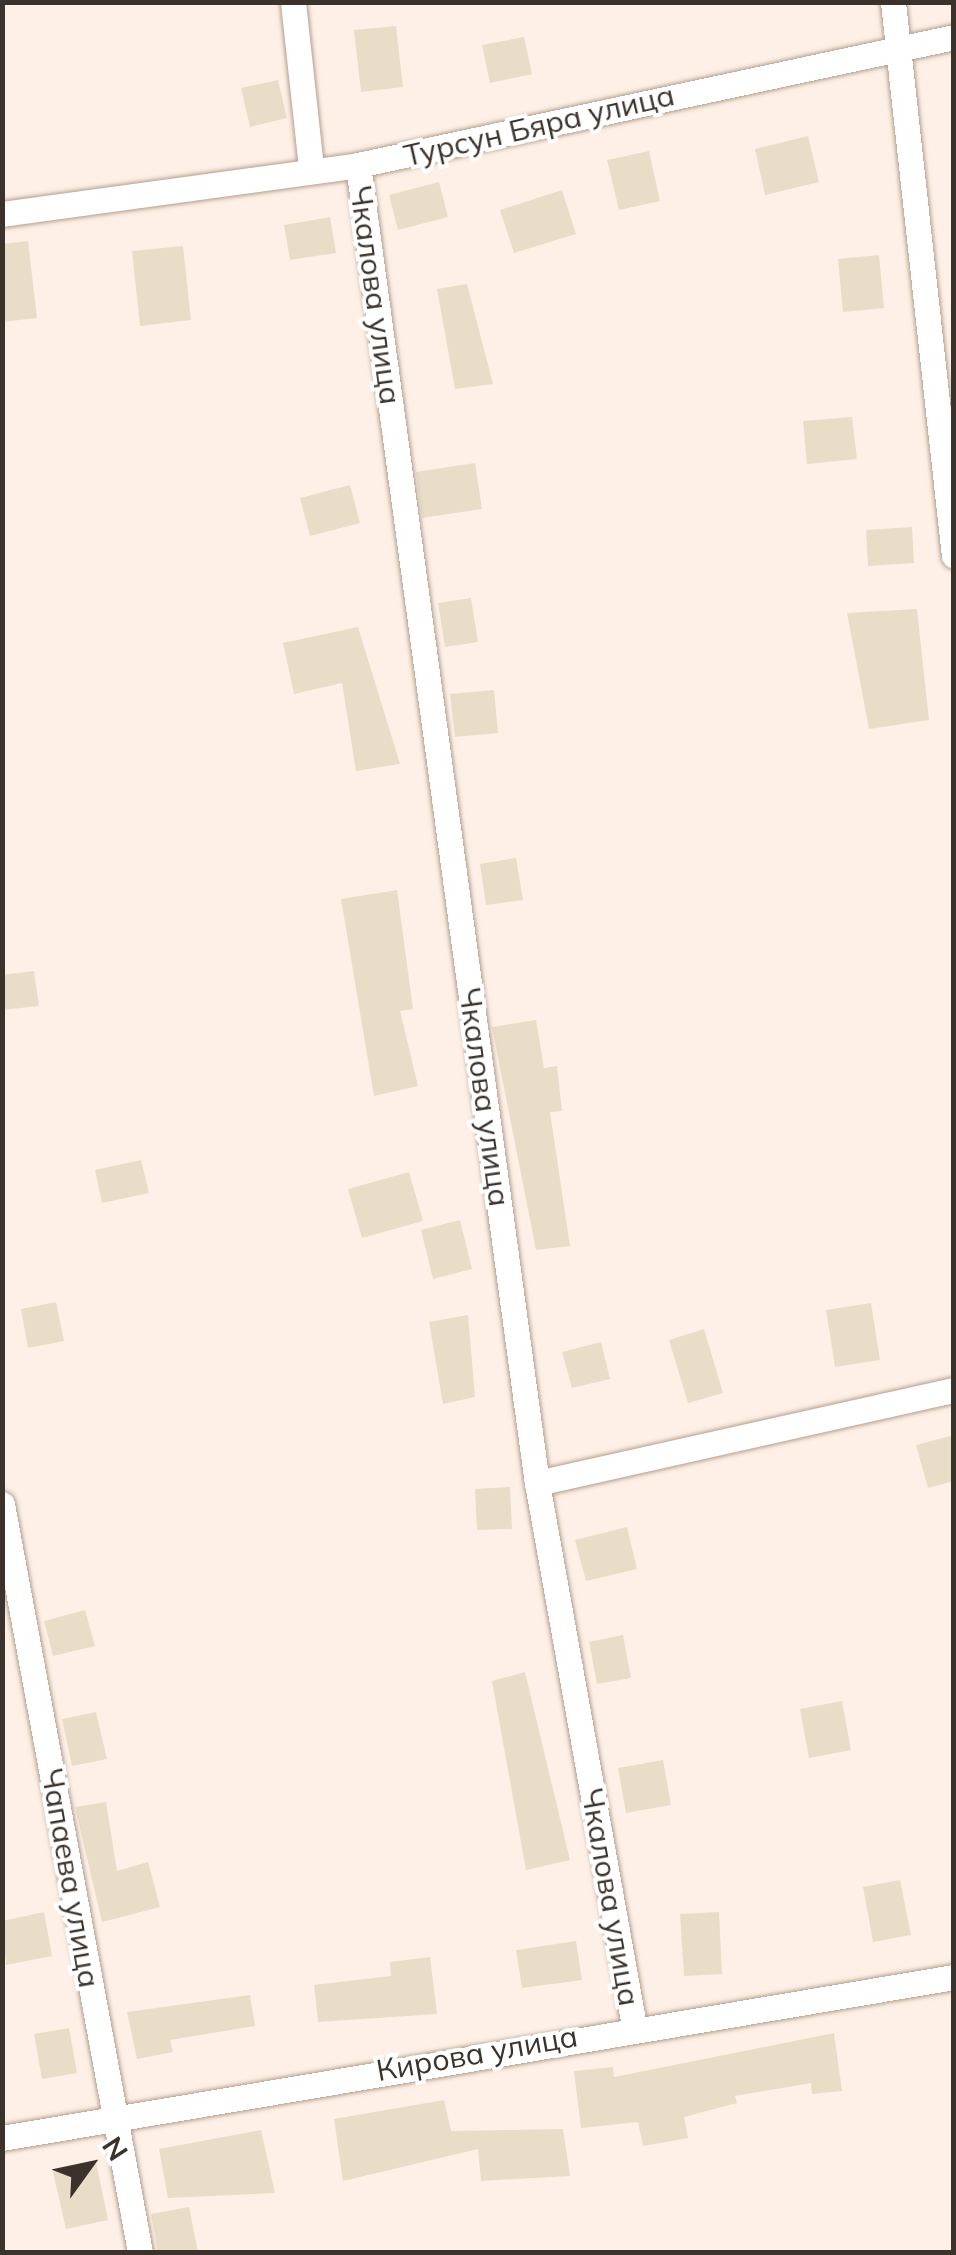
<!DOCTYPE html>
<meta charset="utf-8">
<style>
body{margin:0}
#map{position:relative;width:956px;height:2255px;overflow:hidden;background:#fef0e6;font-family:Mulish,sans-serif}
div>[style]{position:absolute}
.building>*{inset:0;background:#eaddc7}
.roads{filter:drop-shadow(0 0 2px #b39e8f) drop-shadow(0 0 2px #b39e8f)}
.minor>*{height:25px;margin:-12.5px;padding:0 12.5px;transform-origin:12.5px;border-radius:12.5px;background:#fff}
span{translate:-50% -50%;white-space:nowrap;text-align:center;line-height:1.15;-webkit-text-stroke:8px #fff;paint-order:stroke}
.street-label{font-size:30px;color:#3b322c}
.frame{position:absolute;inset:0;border:5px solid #3b322c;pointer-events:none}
.north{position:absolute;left:40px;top:2115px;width:100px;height:100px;-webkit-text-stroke:8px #fff;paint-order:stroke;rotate:57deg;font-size:28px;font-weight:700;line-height:40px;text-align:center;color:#3b322c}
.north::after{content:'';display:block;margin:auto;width:35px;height:45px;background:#3b322c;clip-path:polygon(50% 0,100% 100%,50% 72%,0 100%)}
</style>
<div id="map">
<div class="building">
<div style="clip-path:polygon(396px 26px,403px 87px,361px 92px,354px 30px)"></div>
<div style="clip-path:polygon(524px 37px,532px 74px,490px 83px,482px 45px)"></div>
<div style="clip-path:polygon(278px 80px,287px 118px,250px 127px,241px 88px)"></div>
<div style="clip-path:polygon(808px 136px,819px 182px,765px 195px,755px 149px)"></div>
<div style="clip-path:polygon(649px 151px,660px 201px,619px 210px,607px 160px)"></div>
<div style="clip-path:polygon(439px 182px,448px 217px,398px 230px,389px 195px)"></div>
<div style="clip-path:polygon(562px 190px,576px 234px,514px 253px,500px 210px)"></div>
<div style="clip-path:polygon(330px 217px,336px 253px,290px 260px,284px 225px)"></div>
<div style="clip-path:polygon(28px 241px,37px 318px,2px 322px,2px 244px)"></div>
<div style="clip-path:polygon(183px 246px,191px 320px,140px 326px,132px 251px)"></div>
<div style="clip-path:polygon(879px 255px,884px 308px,843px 312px,838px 259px)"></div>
<div style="clip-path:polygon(467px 284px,493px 384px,455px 389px,437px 289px)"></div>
<div style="clip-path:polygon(852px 417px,857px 459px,807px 464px,803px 421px)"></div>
<div style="clip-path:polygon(475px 463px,482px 509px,422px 518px,416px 472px)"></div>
<div style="clip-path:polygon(350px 485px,360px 523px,310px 536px,300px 498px)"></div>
<div style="clip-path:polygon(912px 527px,914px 563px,868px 566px,866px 530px)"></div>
<div style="clip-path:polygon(471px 598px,478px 642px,445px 647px,438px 603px)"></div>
<div style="clip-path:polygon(917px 609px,929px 720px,869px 729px,847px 613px)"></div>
<div style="clip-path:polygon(358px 627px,400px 764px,356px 771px,342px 683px,294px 694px,283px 643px)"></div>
<div style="clip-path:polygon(494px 690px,498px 733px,455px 737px,450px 694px)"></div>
<div style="clip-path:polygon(516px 858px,523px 900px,486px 905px,480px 864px)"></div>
<div style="clip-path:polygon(397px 890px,413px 1009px,400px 1011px,418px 1086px,374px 1096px,341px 899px)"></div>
<div style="clip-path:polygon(34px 971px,39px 1006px,2px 1010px,2px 975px)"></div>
<div style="clip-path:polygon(536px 1020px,544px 1068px,557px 1066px,562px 1111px,550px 1112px,570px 1246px,536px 1250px,492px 1027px)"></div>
<div style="clip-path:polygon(141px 1160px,149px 1193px,102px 1203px,95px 1170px)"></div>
<div style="clip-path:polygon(409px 1172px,423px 1221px,362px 1238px,348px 1189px)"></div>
<div style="clip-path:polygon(460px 1220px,472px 1269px,433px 1279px,421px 1230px)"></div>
<div style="clip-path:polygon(56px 1302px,64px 1341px,28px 1348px,21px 1309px)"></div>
<div style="clip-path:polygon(871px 1303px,880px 1360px,835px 1367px,826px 1310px)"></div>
<div style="clip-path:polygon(468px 1315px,475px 1397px,443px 1404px,429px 1322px)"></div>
<div style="clip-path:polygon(704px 1329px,723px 1393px,688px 1403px,669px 1340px)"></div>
<div style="clip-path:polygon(601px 1342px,610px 1379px,572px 1388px,562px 1352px)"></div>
<div style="clip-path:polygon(954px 1435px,954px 1481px,928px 1488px,916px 1445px)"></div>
<div style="clip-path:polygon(510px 1487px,512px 1529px,477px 1530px,475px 1489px)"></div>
<div style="clip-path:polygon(627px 1527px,637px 1569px,586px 1581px,575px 1540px)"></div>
<div style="clip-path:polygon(85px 1610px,95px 1646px,53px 1656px,44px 1621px)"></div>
<div style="clip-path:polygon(623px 1635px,631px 1678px,597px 1684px,589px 1642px)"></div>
<div style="clip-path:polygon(525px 1672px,570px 1860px,526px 1870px,492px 1681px)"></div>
<div style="clip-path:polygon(842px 1701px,851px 1750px,809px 1758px,800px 1709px)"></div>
<div style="clip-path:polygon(96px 1712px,107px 1759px,72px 1766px,62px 1719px)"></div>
<div style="clip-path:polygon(663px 1760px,671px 1805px,626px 1813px,618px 1768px)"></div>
<div style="clip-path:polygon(106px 1802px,117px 1871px,148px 1862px,160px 1907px,102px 1922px,75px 1807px)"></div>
<div style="clip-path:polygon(900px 1880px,911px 1935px,873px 1942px,863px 1887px)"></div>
<div style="clip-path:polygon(44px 1912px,52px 1956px,6px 1965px,2px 1921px)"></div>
<div style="clip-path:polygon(719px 1912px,722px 1974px,684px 1976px,680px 1914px)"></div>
<div style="clip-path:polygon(576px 1941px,582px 1980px,522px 1988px,516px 1950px)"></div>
<div style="clip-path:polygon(430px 1957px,437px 2014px,318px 2022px,314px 1985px,391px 1976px,390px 1962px)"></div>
<div style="clip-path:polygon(250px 1995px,255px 2026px,170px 2040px,173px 2052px,137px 2059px,127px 2012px)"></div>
<div style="clip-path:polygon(69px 2028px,77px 2073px,42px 2079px,34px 2034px)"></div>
<div style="clip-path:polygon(834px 2033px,842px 2091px,812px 2094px,811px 2083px,735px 2096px,737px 2103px,684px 2117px,688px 2138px,643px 2146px,638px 2122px,581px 2128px,574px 2071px,613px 2067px,614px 2077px)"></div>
<div style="clip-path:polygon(444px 2100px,451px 2131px,563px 2129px,570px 2176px,481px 2181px,478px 2149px,343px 2181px,334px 2119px)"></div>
<div style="clip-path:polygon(261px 2130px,275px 2193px,168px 2198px,159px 2149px)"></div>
<div style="clip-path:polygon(96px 2162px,108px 2220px,66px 2229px,53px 2172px)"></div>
<div style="clip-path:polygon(189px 2207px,198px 2252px,158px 2252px,151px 2214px)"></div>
</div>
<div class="roads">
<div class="minor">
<div style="left:293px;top:2px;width:167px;rotate:83.8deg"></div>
<div style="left:893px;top:2px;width:557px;rotate:83.72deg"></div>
<div style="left:358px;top:165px;width:1330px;rotate:82.27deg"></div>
<div style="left:537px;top:1483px;width:552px;rotate:79.87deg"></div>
<div style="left:2px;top:214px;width:359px;rotate:-7.8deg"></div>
<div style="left:358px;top:165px;width:610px;rotate:-12.12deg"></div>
<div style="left:537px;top:1483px;width:427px;rotate:-12.6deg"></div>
<div style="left:2px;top:1504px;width:761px;rotate:79.55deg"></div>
<div style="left:2px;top:2138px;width:966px;rotate:-9.6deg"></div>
</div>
</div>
<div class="street-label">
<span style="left:539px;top:125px;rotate:-13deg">Турсун Бяра улица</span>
<span style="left:376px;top:295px;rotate:82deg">Чкалова улица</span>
<span style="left:485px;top:1097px;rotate:82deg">Чкалова улица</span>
<span style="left:71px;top:1878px;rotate:80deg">Чапаева улица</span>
<span style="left:611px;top:1897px;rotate:80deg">Чкалова улица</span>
<span style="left:477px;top:2053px;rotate:-10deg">Кирова улица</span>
</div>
<div class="frame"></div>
<div class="north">N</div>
</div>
